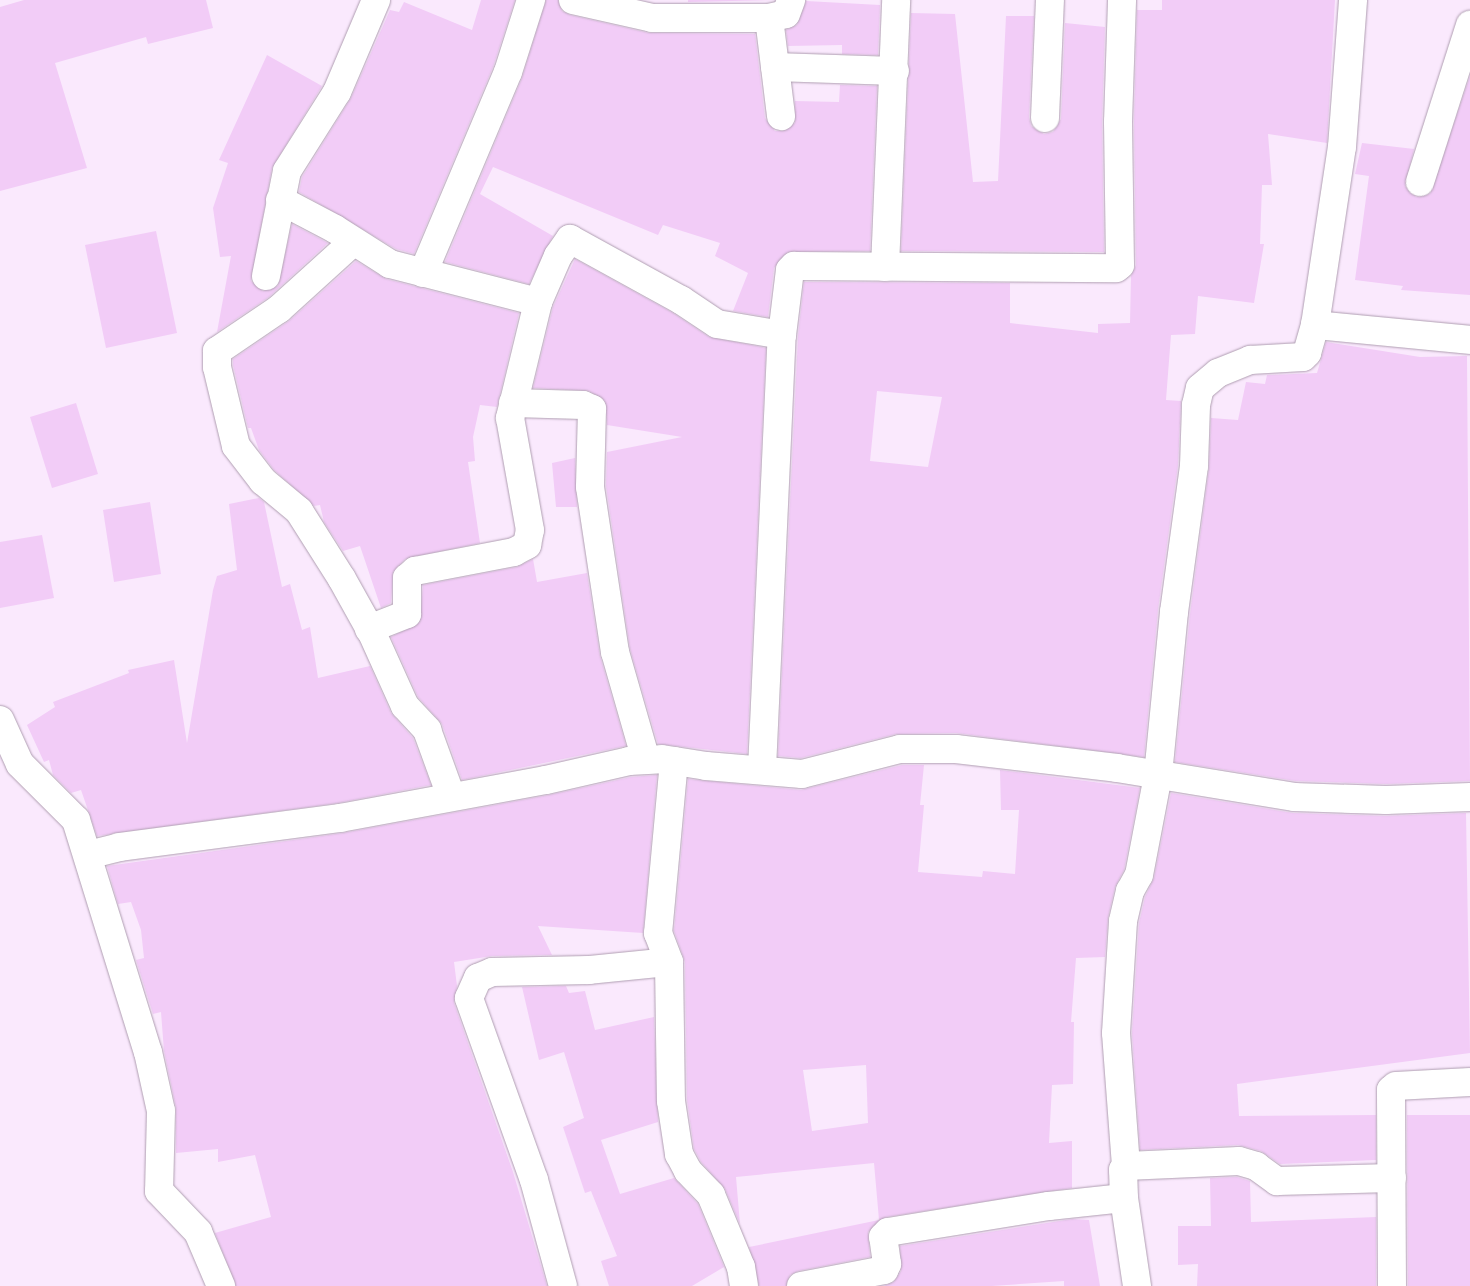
<!DOCTYPE html>
<style>
body{margin:0}
#map{position:relative;width:1470px;height:1286px;overflow:hidden;background:#fae9fd;font-family:"Nunito Sans",sans-serif}
div>[style]{position:absolute}
.building>*{inset:0;background:#f2ccf7}
.roads{filter:drop-shadow(0 0 1px #af9eb1) drop-shadow(0 0 1px #af9eb1)}
.street>*{height:28px;margin:-14px;padding:0 14px;transform-origin:14px;border-radius:14px;background:#fff}
span{translate:-50% -50%;white-space:nowrap;text-align:center;line-height:1.15;-webkit-text-stroke:4.5px #fff;paint-order:stroke}
</style>
<div id="map">
<div class="building">
<div style="clip-path:polygon(24px 0,206px 0,213px 28px,148px 44px,146px 37px,55px 63px,87px 168px,0 191px,0 7px)"></div>
<div style="clip-path:polygon(481px 0,515px 0,493px 67px,414px 254px,396px 249px,299px 192px,302px 177px,351px 98px,390px 10px,399px 12px,404px 2px,472px 30px)"></div>
<div style="clip-path:polygon(546px 0,558px 0,562px 11px,570px 15px,649px 33px,755px 34px,765px 118px,775px 131px,783px 131px,795px 123px,795px 101px,839px 102px,840px 85px,877px 86px,870px 251px,788px 252px,774px 268px,768px 317px,733px 311px,748px 273px,715px 256px,720px 243px,663px 225px,658px 235px,493px 167px,480px 194px,553px 236px,529px 284px,445px 262px,522px 78px)"></div>
<div style="clip-path:polygon(688px 0,774px 0,688px 2px)"></div>
<div style="clip-path:polygon(evenodd,1162px 0,1335px 0,1327px 143px,1268px 134px,1272px 185px,1262px 185px,1260px 244px,1264px 244px,1254px 303px,1198px 296px,1195px 334px,1171px 335px,1166px 400px,1181px 401px,1178px 465px,1158px 610px,1144px 757px,956px 733px,896px 734px,801px 758px,778px 756px,798px 336px,804px 282px,1010px 283px,1010px 323px,1098px 333px,1098px 324px,1130px 323px,1131px 276px,1136px 265px,1134px 122px,1137px 10px,1162px 10px,1162px 0,877px 391px,942px 397px,928px 467px,870px 461px,877px 391px)"></div>
<div style="clip-path:polygon(806px 1px,880px 5px,878px 55px,842px 54px,842px 45px,788px 46px,786px 30px,797px 25px)"></div>
<div style="clip-path:polygon(911px 13px,955px 14px,973px 182px,998px 181px,1006px 16px,1034px 16px,1029px 117px,1031px 126px,1044px 134px,1053px 132px,1061px 119px,1065px 23px,1105px 27px,1102px 122px,1104px 252px,901px 251px)"></div>
<div style="clip-path:polygon(267px 55px,322px 86px,272px 168px,251px 281px,263px 291px,278px 286px,292px 224px,328px 243px,269px 297px,217px 332px,231px 256px,220px 257px,213px 208px,228px 163px,219px 160px)"></div>
<div style="clip-path:polygon(1470px 76px,1470px 295px,1401px 290px,1403px 286px,1355px 280px,1369px 176px,1355px 174px,1362px 143px,1414px 149px,1405px 186px,1416px 197px,1430px 194px)"></div>
<div style="clip-path:polygon(156px 231px,177px 333px,106px 348px,85px 245px)"></div>
<div style="clip-path:polygon(575px 259px,673px 313px,709px 337px,766px 348px,747px 754px,658px 744px,630px 649px,606px 486px,607px 452px,682px 437px,607px 425px,605px 401px,589px 391px,533px 388px,553px 307px)"></div>
<div style="clip-path:polygon(356px 261px,386px 279px,519px 313px,497px 407px,480px 405px,473px 437px,475px 461px,468px 462px,480px 543px,405px 559px,393px 572px,391px 603px,381px 608px,360px 546px,343px 551px,324px 522px,320px 505px,314px 506px,274px 470px,259px 450px,251px 428px,248px 428px,233px 365px,233px 359px,289px 321px)"></div>
<div style="clip-path:polygon(1326px 342px,1420px 357px,1467px 356px,1470px 781px,1386px 784px,1296px 781px,1175px 762px,1190px 614px,1209px 468px,1211px 418px,1238px 420px,1246px 382px,1265px 384px,1267px 375px,1317px 373px)"></div>
<div style="clip-path:polygon(76px 403px,98px 474px,52px 488px,30px 417px)"></div>
<div style="clip-path:polygon(575px 458px,577px 507px,556px 507px,552px 463px)"></div>
<div style="clip-path:polygon(259px 498px,264px 502px,282px 587px,290px 584px,302px 630px,310px 627px,318px 678px,370px 666px,391px 713px,413px 738px,431px 785px,338px 803px,97px 836px,81px 790px,71px 793px,53px 775px,49px 760px,44px 762px,27px 725px,55px 707px,53px 702px,129px 673px,128px 670px,174px 660px,187px 743px,213px 590px,217px 576px,237px 570px,229px 504px)"></div>
<div style="clip-path:polygon(150px 502px,161px 574px,114px 582px,103px 510px)"></div>
<div style="clip-path:polygon(42px 535px,54px 598px,0 608px,0 542px)"></div>
<div style="clip-path:polygon(533px 559px,537px 582px,587px 573px,600px 656px,626px 746px,462px 780px,442px 724px,418px 697px,391px 637px,420px 622px,423px 585px,517px 567px)"></div>
<div style="clip-path:polygon(evenodd,902px 765px,924px 765px,920px 805px,924px 805px,918px 872px,982px 877px,983px 871px,1015px 874px,1019px 810px,1001px 810px,1000px 770px,1140px 788px,1124px 870px,1115px 887px,1108px 918px,1105px 957px,1076px 958px,1071px 1022px,1074px 1022px,1073px 1084px,1052px 1085px,1049px 1143px,1072px 1141px,1072px 1188px,886px 1217px,868px 1232px,870px 1257px,798px 1271px,790px 1275px,786px 1286px,759px 1286px,749px 1247px,879px 1220px,874px 1163px,736px 1177px,740px 1224px,725px 1189px,701px 1162px,694px 1149px,687px 1100px,685px 962px,674px 931px,688px 779px,801px 790px,902px 765px,866px 1065px,868px 1123px,812px 1131px,803px 1070px,866px 1065px)"></div>
<div style="clip-path:polygon(657px 775px,643px 933px,538px 926px,552px 955px,492px 956px,454px 962px,457px 986px,454px 1003px,513px 1172px,547px 1286px,236px 1286px,215px 1233px,271px 1217px,255px 1155px,218px 1162px,218px 1149px,176px 1153px,176px 1108px,164px 1051px,161px 1012px,153px 1014px,136px 960px,144px 958px,141px 930px,131px 902px,118px 904px,107px 866px,343px 833px,549px 795px,631px 777px)"></div>
<div style="clip-path:polygon(1171px 793px,1293px 813px,1385px 816px,1466px 813px,1470px 1053px,1237px 1084px,1239px 1116px,1376px 1115px,1376px 1160px,1280px 1164px,1261px 1151px,1238px 1145px,1140px 1150px,1132px 1033px,1139px 923px,1145px 897px,1154px 878px)"></div>
<div style="clip-path:polygon(566px 986px,569px 993px,585px 991px,595px 1030px,654px 1017px,658px 1122px,601px 1140px,620px 1194px,674px 1178px,698px 1204px,724px 1267px,692px 1286px,609px 1286px,601px 1261px,617px 1256px,591px 1191px,585px 1193px,563px 1127px,584px 1118px,564px 1052px,539px 1060px,522px 987px)"></div>
<div style="clip-path:polygon(1407px 1115px,1470px 1115px,1470px 1286px,1408px 1286px)"></div>
<div style="clip-path:polygon(1237px 1177px,1250px 1181px,1251px 1222px,1376px 1217px,1376px 1286px,1197px 1286px,1198px 1264px,1178px 1265px,1178px 1226px,1211px 1226px,1210px 1178px)"></div>
<div style="clip-path:polygon(1072px 1219px,1089px 1220px,1100px 1286px,1064px 1286px,1064px 1281px,992px 1286px,884px 1286px,894px 1282px,901px 1271px,900px 1246px)"></div>
</div>
<div class="roads">
<div class="street">
<div style="left:573px;top:0;width:81px;rotate:12.8deg"></div>
<div style="left:652px;top:18px;width:117px"></div>
<div style="left:769px;top:18px;width:17px;rotate:-13deg"></div>
<div style="left:786px;top:14px;width:15px;rotate:-70deg"></div>
<div style="left:769px;top:18px;width:99px;rotate:83deg"></div>
<div style="left:775px;top:67px;width:120px;rotate:1.9deg"></div>
<div style="left:1045px;top:118px;width:118px;rotate:-87.6deg"></div>
<div style="left:1420px;top:182px;width:165px;rotate:-72.3deg"></div>
<div style="left:280px;top:200px;width:62px;rotate:27.8deg"></div>
<div style="left:335px;top:229px;width:65px;rotate:32.5deg"></div>
<div style="left:390px;top:264px;width:153px;rotate:14.4deg"></div>
<div style="left:538px;top:302px;width:50px;rotate:-66.5deg"></div>
<div style="left:558px;top:256px;width:21px;rotate:-55deg"></div>
<div style="left:570px;top:239px;width:127px;rotate:28.8deg"></div>
<div style="left:681px;top:300px;width:43px;rotate:33.7deg"></div>
<div style="left:717px;top:324px;width:66px;rotate:9.6deg"></div>
<div style="left:353px;top:242px;width:100px;rotate:137.8deg"></div>
<div style="left:279px;top:309px;width:75px;rotate:145.9deg"></div>
<div style="left:217px;top:351px;width:16px;rotate:90deg"></div>
<div style="left:217px;top:367px;width:81px;rotate:76.5deg"></div>
<div style="left:236px;top:446px;width:44px;rotate:52.4deg"></div>
<div style="left:263px;top:481px;width:47px;rotate:39.8deg"></div>
<div style="left:299px;top:511px;width:80px;rotate:57.7deg"></div>
<div style="left:342px;top:579px;width:62px;rotate:60.9deg"></div>
<div style="left:372px;top:633px;width:80px;rotate:65.7deg"></div>
<div style="left:405px;top:706px;width:33px;rotate:47deg"></div>
<div style="left:427px;top:730px;width:70px;rotate:70deg"></div>
<div style="left:885px;top:267px;width:267px;rotate:-87.6deg"></div>
<div style="left:423px;top:273px;width:218px;rotate:-67.1deg"></div>
<div style="left:508px;top:72px;width:76px;rotate:-72.3deg"></div>
<div style="left:266px;top:276px;width:107px;rotate:-78.7deg"></div>
<div style="left:287px;top:171px;width:93px;rotate:-57.7deg"></div>
<div style="left:337px;top:92px;width:100px;rotate:-67deg"></div>
<div style="left:1315px;top:325px;width:156px;rotate:5.5deg"></div>
<div style="left:513px;top:403px;width:70px;rotate:1.6deg"></div>
<div style="left:583px;top:405px;width:10px;rotate:24deg"></div>
<div style="left:592px;top:409px;width:78px;rotate:91.5deg"></div>
<div style="left:590px;top:487px;width:167px;rotate:81.4deg"></div>
<div style="left:615px;top:652px;width:112px;rotate:74deg"></div>
<div style="left:369px;top:629px;width:41px;rotate:-21.5deg"></div>
<div style="left:407px;top:614px;width:36px;rotate:-90deg"></div>
<div style="left:407px;top:578px;width:11px;rotate:-41deg"></div>
<div style="left:415px;top:571px;width:101px;rotate:-10.9deg"></div>
<div style="left:514px;top:552px;width:15px;rotate:-28deg"></div>
<div style="left:527px;top:545px;width:15px;rotate:-79deg"></div>
<div style="left:530px;top:530px;width:114px;rotate:-100.1deg"></div>
<div style="left:510px;top:418px;width:119px;rotate:-76.4deg"></div>
<div style="left:0;top:720px;width:48px;rotate:65.6deg"></div>
<div style="left:20px;top:764px;width:79px;rotate:45deg"></div>
<div style="left:76px;top:820px;width:243px;rotate:72.8deg"></div>
<div style="left:148px;top:1052px;width:60px;rotate:77.6deg"></div>
<div style="left:161px;top:1111px;width:80px;rotate:91.4deg"></div>
<div style="left:159px;top:1191px;width:57px;rotate:46.4deg"></div>
<div style="left:198px;top:1232px;width:59px;rotate:66.9deg"></div>
<div style="left:674px;top:761px;width:173px;rotate:95.3deg"></div>
<div style="left:658px;top:933px;width:31px;rotate:69deg"></div>
<div style="left:669px;top:962px;width:139px;rotate:89.2deg"></div>
<div style="left:671px;top:1101px;width:54px;rotate:81.4deg"></div>
<div style="left:679px;top:1154px;width:19px;rotate:62deg"></div>
<div style="left:688px;top:1171px;width:33px;rotate:46deg"></div>
<div style="left:711px;top:1195px;width:78px;rotate:67.4deg"></div>
<div style="left:741px;top:1267px;width:19px;rotate:81deg"></div>
<div style="left:762px;top:769px;width:434px;rotate:-87.4deg"></div>
<div style="left:782px;top:335px;width:65px;rotate:-83deg"></div>
<div style="left:790px;top:270px;width:6px;rotate:-45deg"></div>
<div style="left:794px;top:266px;width:322px;rotate:0.4deg"></div>
<div style="left:1116px;top:268px;width:5px;rotate:-37deg"></div>
<div style="left:1120px;top:265px;width:143px;rotate:-90.8deg"></div>
<div style="left:1118px;top:122px;width:122px;rotate:-88.1deg"></div>
<div style="left:88px;top:855px;width:32px;rotate:-14deg"></div>
<div style="left:119px;top:847px;width:223px;rotate:-7.5deg"></div>
<div style="left:340px;top:818px;width:209px;rotate:-10.5deg"></div>
<div style="left:546px;top:780px;width:85px;rotate:-12.9deg"></div>
<div style="left:629px;top:761px;width:33px;rotate:-3deg"></div>
<div style="left:662px;top:759px;width:45px;rotate:9deg"></div>
<div style="left:706px;top:766px;width:96px;rotate:4.8deg"></div>
<div style="left:802px;top:774px;width:101px;rotate:-14.3deg"></div>
<div style="left:900px;top:749px;width:56px"></div>
<div style="left:956px;top:749px;width:162px;rotate:6.7deg"></div>
<div style="left:1117px;top:768px;width:179px;rotate:9.3deg"></div>
<div style="left:1294px;top:797px;width:92px;rotate:1.9deg"></div>
<div style="left:1386px;top:800px;width:84px;rotate:-2deg"></div>
<div style="left:1126px;top:1166px;width:133px;rotate:-94.3deg"></div>
<div style="left:1116px;top:1033px;width:112px;rotate:-86.4deg"></div>
<div style="left:1123px;top:921px;width:31px;rotate:-77deg"></div>
<div style="left:1130px;top:891px;width:18px;rotate:-61deg"></div>
<div style="left:1139px;top:875px;width:102px;rotate:-79.2deg"></div>
<div style="left:1158px;top:775px;width:164px;rotate:-84.4deg"></div>
<div style="left:1174px;top:612px;width:147px;rotate:-82.2deg"></div>
<div style="left:1194px;top:466px;width:61px;rotate:-88.1deg"></div>
<div style="left:1196px;top:405px;width:17px;rotate:-77deg"></div>
<div style="left:1200px;top:388px;width:23px;rotate:-40deg"></div>
<div style="left:1218px;top:373px;width:35px;rotate:-22deg"></div>
<div style="left:1250px;top:360px;width:53px;rotate:-3.2deg"></div>
<div style="left:1303px;top:357px;width:6px;rotate:-45deg"></div>
<div style="left:1307px;top:353px;width:29px;rotate:-74deg"></div>
<div style="left:1315px;top:325px;width:180px;rotate:-81.4deg"></div>
<div style="left:1342px;top:147px;width:147px;rotate:-85.7deg"></div>
<div style="left:1124px;top:1198px;width:89px;rotate:81.6deg"></div>
<div style="left:563px;top:1286px;width:110px;rotate:-105.3deg"></div>
<div style="left:534px;top:1180px;width:193px;rotate:-109.7deg"></div>
<div style="left:469px;top:998px;width:22px;rotate:-66deg"></div>
<div style="left:478px;top:978px;width:15px;rotate:-23deg"></div>
<div style="left:492px;top:972px;width:97px;rotate:-1.2deg"></div>
<div style="left:589px;top:970px;width:80px;rotate:-5.7deg"></div>
<div style="left:801px;top:1286px;width:85px;rotate:-10.9deg"></div>
<div style="left:884px;top:1270px;width:7px;rotate:-63deg"></div>
<div style="left:887px;top:1264px;width:27px;rotate:-98deg"></div>
<div style="left:883px;top:1237px;width:7px;rotate:-45deg"></div>
<div style="left:888px;top:1232px;width:163px;rotate:-9.2deg"></div>
<div style="left:1049px;top:1206px;width:75px;rotate:-6.1deg"></div>
<div style="left:1124px;top:1198px;width:28px;rotate:-92deg"></div>
<div style="left:1123px;top:1170px;width:5px;rotate:-53deg"></div>
<div style="left:1126px;top:1166px;width:113px;rotate:-2.5deg"></div>
<div style="left:1239px;top:1161px;width:18px;rotate:16deg"></div>
<div style="left:1256px;top:1166px;width:26px;rotate:36deg"></div>
<div style="left:1277px;top:1181px;width:115px;rotate:-1.5deg"></div>
<div style="left:1392px;top:1286px;width:196px;rotate:-90.3deg"></div>
<div style="left:1391px;top:1090px;width:6px;rotate:-39deg"></div>
<div style="left:1396px;top:1086px;width:74px;rotate:-3.1deg"></div>
</div>
</div>
</div>
